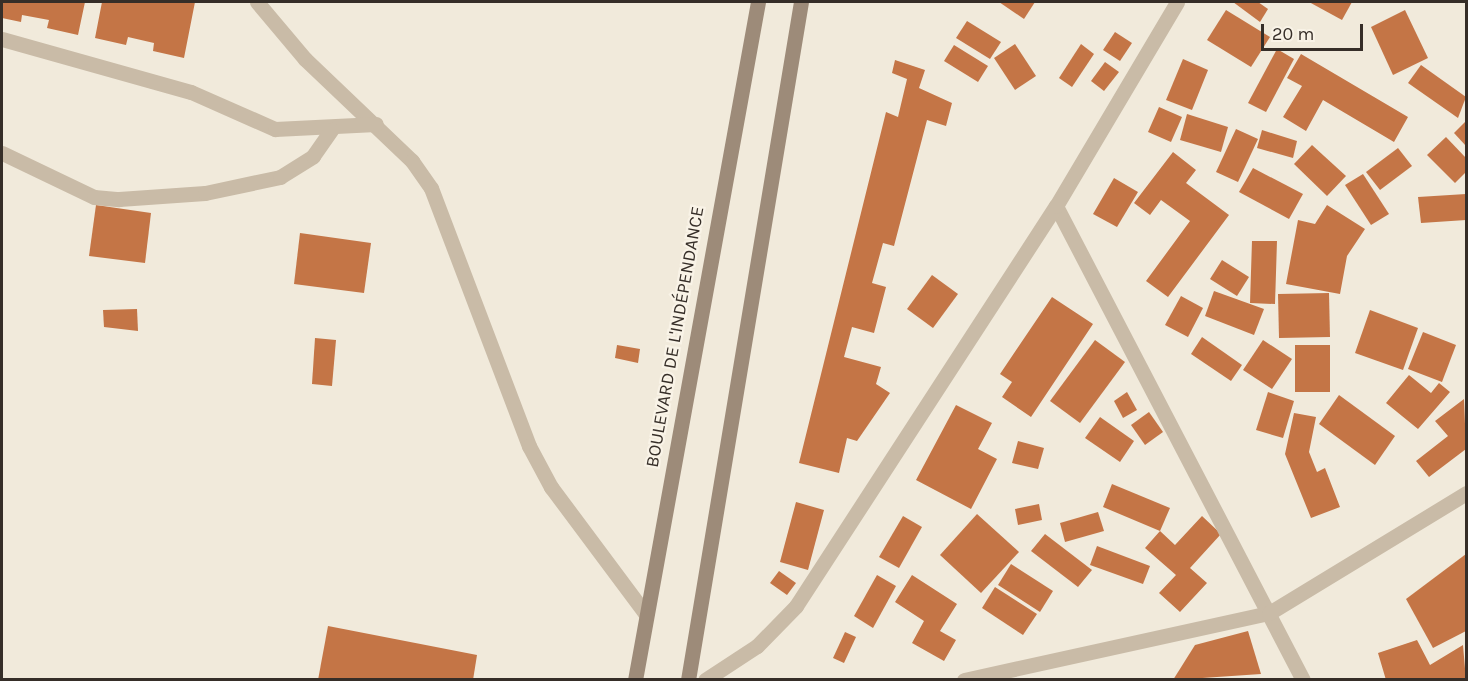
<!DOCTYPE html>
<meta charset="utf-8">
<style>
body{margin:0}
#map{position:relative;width:1468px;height:681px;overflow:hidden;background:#f1eadb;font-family:Karla,sans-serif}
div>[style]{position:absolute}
.building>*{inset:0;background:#c47546}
.minor>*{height:15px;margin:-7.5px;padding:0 7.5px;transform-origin:7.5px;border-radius:7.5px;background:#c9bba7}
.secondary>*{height:15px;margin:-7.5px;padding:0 7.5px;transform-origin:7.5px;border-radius:7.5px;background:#9d8b79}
span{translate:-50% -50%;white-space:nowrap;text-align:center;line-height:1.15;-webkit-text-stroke:4.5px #f9f3e7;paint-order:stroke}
.street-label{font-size:18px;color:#362e28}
.frame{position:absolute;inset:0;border:3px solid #362e28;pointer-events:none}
.scale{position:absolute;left:1261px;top:24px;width:102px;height:27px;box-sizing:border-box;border:3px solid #362e28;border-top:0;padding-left:8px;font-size:18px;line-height:21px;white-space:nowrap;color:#362e28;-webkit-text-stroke:4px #f9f3e7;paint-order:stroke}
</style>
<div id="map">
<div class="building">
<div style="clip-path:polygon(2px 2px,85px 2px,78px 35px,47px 28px,49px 20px,22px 15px,21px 22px,2px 18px)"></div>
<div style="clip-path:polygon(102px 2px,195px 2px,184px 58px,153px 51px,154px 43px,128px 37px,126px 45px,95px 38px)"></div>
<div style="clip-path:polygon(999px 2px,1035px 2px,1024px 19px)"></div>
<div style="clip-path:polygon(1233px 2px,1258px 2px,1268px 9px,1260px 22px)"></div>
<div style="clip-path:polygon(1309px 2px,1352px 2px,1342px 20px)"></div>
<div style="clip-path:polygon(1226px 10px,1270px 37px,1251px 67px,1207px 40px)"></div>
<div style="clip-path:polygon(1405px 10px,1428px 58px,1393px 75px,1371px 27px)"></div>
<div style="clip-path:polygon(967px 21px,1001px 42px,990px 59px,956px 38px)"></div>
<div style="clip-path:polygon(1115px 32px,1132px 43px,1120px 61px,1103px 50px)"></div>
<div style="clip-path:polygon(1015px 44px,1036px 76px,1015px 90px,994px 58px)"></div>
<div style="clip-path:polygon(1081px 44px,1094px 54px,1072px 87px,1059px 78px)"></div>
<div style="clip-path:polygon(954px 45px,988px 66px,978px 82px,944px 61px)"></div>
<div style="clip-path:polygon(1277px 49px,1294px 59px,1266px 112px,1248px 103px)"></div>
<div style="clip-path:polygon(1301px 54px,1408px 117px,1394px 142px,1323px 100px,1306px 131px,1283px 117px,1302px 86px,1287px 78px)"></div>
<div style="clip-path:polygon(1183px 59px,1208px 70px,1192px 110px,1166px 100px)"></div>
<div style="clip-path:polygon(895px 60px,925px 70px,919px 88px,952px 103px,946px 126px,927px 120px,894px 246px,883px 243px,872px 283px,886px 287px,874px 333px,852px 327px,844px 357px,881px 367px,876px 384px,890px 393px,857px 441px,847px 438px,839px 473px,799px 463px,886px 112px,898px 117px,907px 79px,892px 73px)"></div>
<div style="clip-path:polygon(1105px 62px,1119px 72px,1104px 91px,1091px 81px)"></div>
<div style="clip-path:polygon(1421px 65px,1466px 97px,1458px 118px,1408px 83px)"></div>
<div style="clip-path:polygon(1159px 107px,1182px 117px,1171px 142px,1148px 132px)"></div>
<div style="clip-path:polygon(1187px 114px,1228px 127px,1221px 152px,1180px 140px)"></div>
<div style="clip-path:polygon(1466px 121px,1466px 146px,1454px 133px)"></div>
<div style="clip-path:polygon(1236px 129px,1258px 139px,1238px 182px,1216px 172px)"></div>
<div style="clip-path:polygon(1262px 130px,1297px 141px,1293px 158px,1257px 148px)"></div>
<div style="clip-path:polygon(1446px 137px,1466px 158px,1466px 172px,1455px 183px,1427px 155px)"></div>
<div style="clip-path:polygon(1312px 145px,1346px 176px,1327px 196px,1294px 164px)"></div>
<div style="clip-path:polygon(1398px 148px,1412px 166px,1380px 190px,1366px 172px)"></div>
<div style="clip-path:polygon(1173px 152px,1196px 170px,1186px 183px,1229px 215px,1168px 297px,1146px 281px,1190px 221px,1161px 200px,1150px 215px,1134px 203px)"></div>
<div style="clip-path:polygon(1253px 168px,1303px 194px,1289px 219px,1239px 192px)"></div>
<div style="clip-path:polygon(1363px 174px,1389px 214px,1371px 225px,1345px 185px)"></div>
<div style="clip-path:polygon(1114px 178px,1138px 192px,1117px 227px,1093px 214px)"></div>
<div style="clip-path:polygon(1466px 194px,1466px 220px,1421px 223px,1418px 197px)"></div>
<div style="clip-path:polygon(96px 205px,151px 213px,145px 263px,89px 256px)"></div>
<div style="clip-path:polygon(1327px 205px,1365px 229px,1347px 256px,1340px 294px,1286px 284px,1298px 220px,1315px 224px)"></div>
<div style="clip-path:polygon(300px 233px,371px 243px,364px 293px,294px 284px)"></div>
<div style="clip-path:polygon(1252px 241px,1277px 241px,1275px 304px,1250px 303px)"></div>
<div style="clip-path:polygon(1222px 260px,1249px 277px,1237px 296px,1210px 279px)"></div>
<div style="clip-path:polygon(932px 275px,958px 294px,933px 328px,907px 309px)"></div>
<div style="clip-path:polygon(1214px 291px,1264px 309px,1254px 335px,1205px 316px)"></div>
<div style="clip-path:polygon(1329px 293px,1330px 337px,1279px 338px,1278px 294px)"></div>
<div style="clip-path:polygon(1181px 296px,1203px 308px,1188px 337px,1165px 325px)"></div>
<div style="clip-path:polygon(1052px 297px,1093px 324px,1031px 417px,1002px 397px,1012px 382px,1000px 374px)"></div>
<div style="clip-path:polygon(137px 309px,138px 331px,104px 327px,103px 310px)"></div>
<div style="clip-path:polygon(1370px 310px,1418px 328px,1403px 370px,1355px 353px)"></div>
<div style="clip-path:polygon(1423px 332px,1456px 345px,1442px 382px,1408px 369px)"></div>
<div style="clip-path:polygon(1202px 337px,1242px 365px,1231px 381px,1191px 354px)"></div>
<div style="clip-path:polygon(315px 338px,336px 340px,332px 386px,312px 384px)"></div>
<div style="clip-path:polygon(1095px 340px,1125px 362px,1080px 423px,1050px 401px)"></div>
<div style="clip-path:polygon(1263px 340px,1292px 359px,1272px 389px,1243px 370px)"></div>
<div style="clip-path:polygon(617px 345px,640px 349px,638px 363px,615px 358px)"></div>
<div style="clip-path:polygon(1295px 345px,1330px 345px,1330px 392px,1295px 392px)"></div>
<div style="clip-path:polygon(1409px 375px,1431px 393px,1439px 383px,1450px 392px,1418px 429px,1386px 403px)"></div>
<div style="clip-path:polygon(1127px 392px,1137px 410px,1123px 418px,1114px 401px)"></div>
<div style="clip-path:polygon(1268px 392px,1294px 401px,1283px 438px,1256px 430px)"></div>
<div style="clip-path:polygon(1339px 395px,1395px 436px,1375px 465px,1319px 424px)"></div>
<div style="clip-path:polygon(1464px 399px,1466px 449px,1429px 477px,1416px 461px,1448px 436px,1435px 421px)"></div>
<div style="clip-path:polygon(956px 405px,992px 423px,978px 449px,997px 459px,971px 509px,916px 480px)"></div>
<div style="clip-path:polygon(1149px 412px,1163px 432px,1145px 445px,1131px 425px)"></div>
<div style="clip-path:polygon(1294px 413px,1316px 417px,1309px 452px,1317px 472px,1325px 468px,1340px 507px,1311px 518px,1285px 454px)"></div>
<div style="clip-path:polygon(1100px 417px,1134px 441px,1120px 462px,1085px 438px)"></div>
<div style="clip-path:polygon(1018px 441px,1044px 448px,1038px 469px,1012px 463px)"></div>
<div style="clip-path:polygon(1112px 484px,1170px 508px,1160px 531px,1103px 507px)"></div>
<div style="clip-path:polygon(796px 502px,824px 510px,808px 570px,780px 562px)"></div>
<div style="clip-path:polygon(1039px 504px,1042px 520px,1018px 525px,1015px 509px)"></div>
<div style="clip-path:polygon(1098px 512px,1104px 531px,1065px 542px,1060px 523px)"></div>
<div style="clip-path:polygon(977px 514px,1019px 552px,981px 593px,940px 555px)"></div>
<div style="clip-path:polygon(903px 516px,922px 527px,899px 568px,879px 557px)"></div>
<div style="clip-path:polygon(1202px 516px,1221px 534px,1190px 568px,1207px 583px,1180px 612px,1159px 593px,1176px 575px,1145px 548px,1160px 531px,1175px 545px)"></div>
<div style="clip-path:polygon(1045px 534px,1092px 570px,1078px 587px,1031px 551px)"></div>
<div style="clip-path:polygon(1097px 546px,1150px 566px,1143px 584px,1090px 565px)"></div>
<div style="clip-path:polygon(1466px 554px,1466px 631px,1433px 648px,1406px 599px)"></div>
<div style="clip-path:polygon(1011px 564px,1053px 591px,1040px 612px,998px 585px)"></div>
<div style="clip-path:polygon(779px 571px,796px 583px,787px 595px,770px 583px)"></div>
<div style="clip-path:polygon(877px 575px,896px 586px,873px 628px,854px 616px)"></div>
<div style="clip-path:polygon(912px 575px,957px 604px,940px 631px,956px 640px,944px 661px,912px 643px,924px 621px,895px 602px)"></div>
<div style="clip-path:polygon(995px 587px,1037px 614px,1023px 635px,982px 608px)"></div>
<div style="clip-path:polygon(328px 626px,477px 655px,473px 680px,318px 680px)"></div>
<div style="clip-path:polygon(1248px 631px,1261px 674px,1173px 680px,1195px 645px)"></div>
<div style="clip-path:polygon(845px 632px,856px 637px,844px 663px,833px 658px)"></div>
<div style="clip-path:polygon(1417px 640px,1430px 665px,1463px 645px,1466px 680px,1386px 680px,1378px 653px)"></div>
</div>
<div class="minor">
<div style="left:257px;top:2px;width:75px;rotate:49.9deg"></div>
<div style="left:305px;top:59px;width:148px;rotate:43.6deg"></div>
<div style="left:412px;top:161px;width:33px;rotate:55deg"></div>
<div style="left:431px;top:188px;width:276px;rotate:69.2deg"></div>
<div style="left:529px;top:446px;width:47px;rotate:61.8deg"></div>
<div style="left:551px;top:487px;width:157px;rotate:53.3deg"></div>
<div style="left:2px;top:39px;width:196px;rotate:15.7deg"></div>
<div style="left:191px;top:92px;width:92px;rotate:23.8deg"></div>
<div style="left:275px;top:129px;width:101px;rotate:-2.8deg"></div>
<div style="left:2px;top:153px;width:102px;rotate:25.6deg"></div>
<div style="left:94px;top:197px;width:25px;rotate:5deg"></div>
<div style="left:119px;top:199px;width:86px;rotate:-4deg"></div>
<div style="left:205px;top:193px;width:77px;rotate:-12deg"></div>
<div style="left:280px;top:177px;width:39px;rotate:-32deg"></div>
<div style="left:313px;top:156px;width:32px;rotate:-55deg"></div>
<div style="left:1056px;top:206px;width:534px;rotate:62.48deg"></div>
<div style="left:705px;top:680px;width:62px;rotate:-33.2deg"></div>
<div style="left:757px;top:646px;width:56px;rotate:-45.7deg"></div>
<div style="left:796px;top:606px;width:477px;rotate:-57deg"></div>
<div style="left:1056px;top:206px;width:237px;rotate:-59.3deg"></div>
<div style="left:964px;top:680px;width:312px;rotate:-12.4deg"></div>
<div style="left:1269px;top:613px;width:231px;rotate:-31.3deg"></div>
</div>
<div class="secondary">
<div style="left:635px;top:680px;width:689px;rotate:-79.72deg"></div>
<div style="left:688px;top:680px;width:687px;rotate:-80.54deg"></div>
</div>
<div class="street-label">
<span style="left:675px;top:337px;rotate:-80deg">BOULEVARD DE L'INDÉPENDANCE</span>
</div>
<div class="frame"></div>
<div class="scale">20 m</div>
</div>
